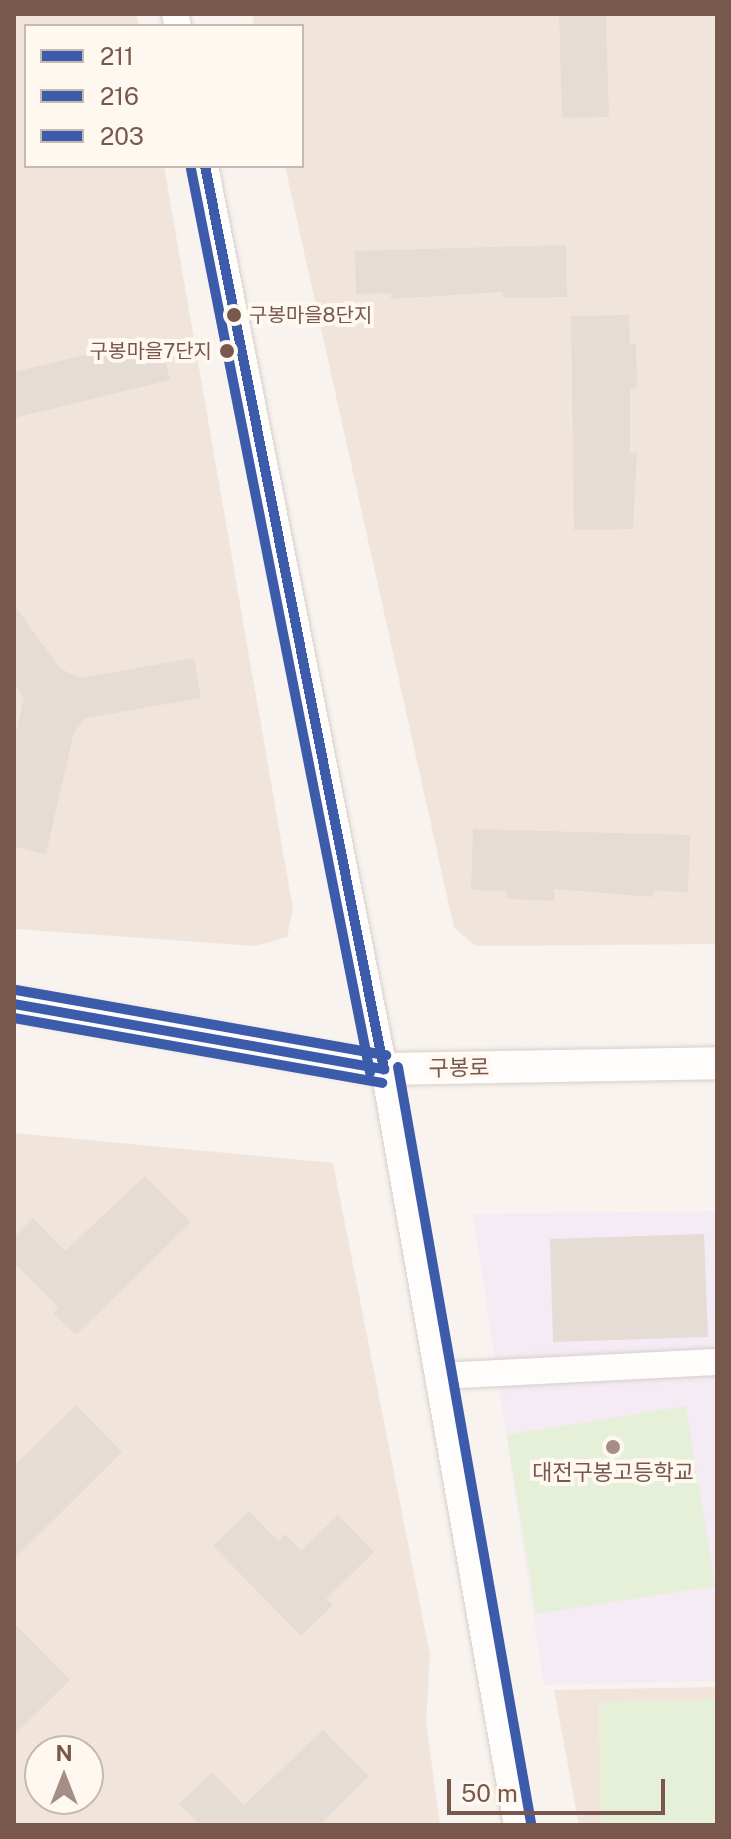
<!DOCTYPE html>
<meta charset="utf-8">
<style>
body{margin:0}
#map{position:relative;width:731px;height:1839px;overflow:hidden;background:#f8f3ee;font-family:"Public Sans","Noto Sans KR",sans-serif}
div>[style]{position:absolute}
.residential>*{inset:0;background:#f1e5db}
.education>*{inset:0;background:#f4ebf5}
.green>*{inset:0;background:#e6efd8}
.building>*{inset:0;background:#e5dcd5}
.roads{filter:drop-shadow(0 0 2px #d7cfca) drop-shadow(0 0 2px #d7cfca)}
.minor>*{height:26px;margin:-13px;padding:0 13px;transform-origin:13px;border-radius:13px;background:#fefdfc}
.tertiary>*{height:32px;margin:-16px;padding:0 16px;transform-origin:16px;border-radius:16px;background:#fefdfc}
.bus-1>*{height:10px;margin:-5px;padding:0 5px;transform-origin:5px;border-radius:5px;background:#3d5bab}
.bus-2>*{height:10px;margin:-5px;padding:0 5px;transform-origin:5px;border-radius:5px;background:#3d5bab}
.bus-3>*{height:10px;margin:-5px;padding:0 5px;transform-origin:5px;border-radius:5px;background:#3d5bab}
.dots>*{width:22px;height:22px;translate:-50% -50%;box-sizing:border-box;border:4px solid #fff8f0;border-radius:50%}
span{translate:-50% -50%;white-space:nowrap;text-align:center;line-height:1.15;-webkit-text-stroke:8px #fff8f0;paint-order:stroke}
.bus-label{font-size:20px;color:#78584c}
.left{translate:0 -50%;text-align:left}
.right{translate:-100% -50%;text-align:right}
.street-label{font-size:22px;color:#78584c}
.poi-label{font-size:22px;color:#78584c}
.frame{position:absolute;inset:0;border:16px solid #78584c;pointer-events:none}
.legend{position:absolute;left:24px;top:24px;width:280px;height:144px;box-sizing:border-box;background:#fff8f0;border:2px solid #c9b8ae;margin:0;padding:10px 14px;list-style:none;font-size:24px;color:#78584c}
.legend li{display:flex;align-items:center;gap:16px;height:40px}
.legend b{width:40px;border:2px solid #c9b8ae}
.north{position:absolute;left:24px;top:1735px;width:80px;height:80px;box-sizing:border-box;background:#fff8f0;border:2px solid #c9b8ae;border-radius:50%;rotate:0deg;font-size:22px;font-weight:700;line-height:32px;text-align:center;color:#78584c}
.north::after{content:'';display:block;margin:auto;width:28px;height:36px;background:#a58e85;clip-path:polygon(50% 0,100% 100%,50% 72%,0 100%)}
.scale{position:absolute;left:447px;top:1779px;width:218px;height:36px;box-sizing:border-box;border:4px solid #78584c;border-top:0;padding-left:10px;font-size:24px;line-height:28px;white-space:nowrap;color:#78584c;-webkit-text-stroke:6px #fff8f0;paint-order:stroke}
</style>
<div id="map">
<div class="residential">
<div style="clip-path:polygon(14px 14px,136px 14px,139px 26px,26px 26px,26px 166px,164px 166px,293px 909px,287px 937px,256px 946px,14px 929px)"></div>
<div style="clip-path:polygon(252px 14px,717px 14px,717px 944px,476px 946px,454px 928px,285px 166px,302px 166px,302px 26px,254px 26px)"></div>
<div style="clip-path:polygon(evenodd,14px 1133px,333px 1163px,430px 1655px,426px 1722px,440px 1825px,14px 1825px,14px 1133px,40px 1751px,88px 1751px,88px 1799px,40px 1799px,40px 1751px)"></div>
<div style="clip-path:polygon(717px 1687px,717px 1825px,579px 1825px,554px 1690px)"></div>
</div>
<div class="education">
<div style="clip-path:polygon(717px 1211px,717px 1681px,544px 1685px,473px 1214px)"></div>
</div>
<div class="green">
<div style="clip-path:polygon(686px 1406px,715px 1586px,536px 1614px,507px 1435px)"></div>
<div style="clip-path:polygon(717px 1699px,717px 1825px,601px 1825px,598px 1702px)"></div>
</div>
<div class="building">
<div style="clip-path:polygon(559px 14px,606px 14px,609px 117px,562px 118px)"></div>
<div style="clip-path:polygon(566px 245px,567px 297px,503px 298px,503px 292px,391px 299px,391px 293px,356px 294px,355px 251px)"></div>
<div style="clip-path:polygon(629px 315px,630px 344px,636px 344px,637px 387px,630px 389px,630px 454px,637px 452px,633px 529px,574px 530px,571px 316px)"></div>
<div style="clip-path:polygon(159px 337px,170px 380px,14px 418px,14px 372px)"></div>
<div style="clip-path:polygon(14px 605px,61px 669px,80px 678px,194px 658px,201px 698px,86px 718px,74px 732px,46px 854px,14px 847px,14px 741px,24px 698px,14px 684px)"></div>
<div style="clip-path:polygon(473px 829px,690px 835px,688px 892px,653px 891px,653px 897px,554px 889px,554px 901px,507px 899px,507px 891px,471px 890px)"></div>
<div style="clip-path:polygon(145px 1176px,191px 1222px,76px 1335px,53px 1313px,58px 1307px,14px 1263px,14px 1237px,33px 1218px,65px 1251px)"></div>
<div style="clip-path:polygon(704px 1234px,708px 1337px,553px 1342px,550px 1239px)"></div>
<div style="clip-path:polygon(76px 1405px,122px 1452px,14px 1559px,14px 1466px)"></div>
<div style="clip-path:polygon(249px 1511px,278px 1541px,285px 1534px,301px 1551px,338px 1515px,374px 1552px,326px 1599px,333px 1605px,301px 1636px,213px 1546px)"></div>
<div style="clip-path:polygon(14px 1623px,70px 1680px,14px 1735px)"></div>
<div style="clip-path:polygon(323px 1730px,369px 1776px,320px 1825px,200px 1825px,179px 1804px,212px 1772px,244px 1805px)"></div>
</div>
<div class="roads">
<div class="minor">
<div style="left:175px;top:14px;width:12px;rotate:76deg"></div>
<div style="left:205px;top:166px;width:921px;rotate:78.79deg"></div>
<div style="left:384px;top:1069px;width:768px;rotate:80.02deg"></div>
<div style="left:438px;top:1376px;width:275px;rotate:-2.9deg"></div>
</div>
<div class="tertiary">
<div style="left:14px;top:1004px;width:376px;rotate:10deg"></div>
<div style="left:384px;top:1069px;width:333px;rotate:-1deg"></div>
</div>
</div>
<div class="bus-1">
<div style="left:205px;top:166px;width:921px;rotate:78.79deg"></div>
<div style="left:14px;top:1004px;width:376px;rotate:10deg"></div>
</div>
<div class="bus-2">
<div style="left:191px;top:169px;width:921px;rotate:78.79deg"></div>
<div style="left:14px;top:1018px;width:374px;rotate:10deg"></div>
</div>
<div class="bus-3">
<div style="left:16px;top:990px;width:376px;rotate:10deg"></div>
<div style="left:398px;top:1067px;width:768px;rotate:80.02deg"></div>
</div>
<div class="dots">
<div style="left:234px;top:315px;background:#78584c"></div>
<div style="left:227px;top:351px;background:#78584c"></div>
<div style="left:613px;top:1447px;background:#a58e85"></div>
</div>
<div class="bus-label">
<span class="left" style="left:249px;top:315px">구봉마을8단지</span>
<span class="right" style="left:212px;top:351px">구봉마을7단지</span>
</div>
<div class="street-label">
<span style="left:459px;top:1068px;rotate:-1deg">구봉로</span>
</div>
<div class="poi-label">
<span style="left:613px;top:1473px">대전구봉고등학교</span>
</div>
<div class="frame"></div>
<ul class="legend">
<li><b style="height:10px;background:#3d5bab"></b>211</li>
<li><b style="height:10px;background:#3d5bab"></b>216</li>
<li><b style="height:10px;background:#3d5bab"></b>203</li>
</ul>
<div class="north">N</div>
<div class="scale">50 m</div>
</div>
